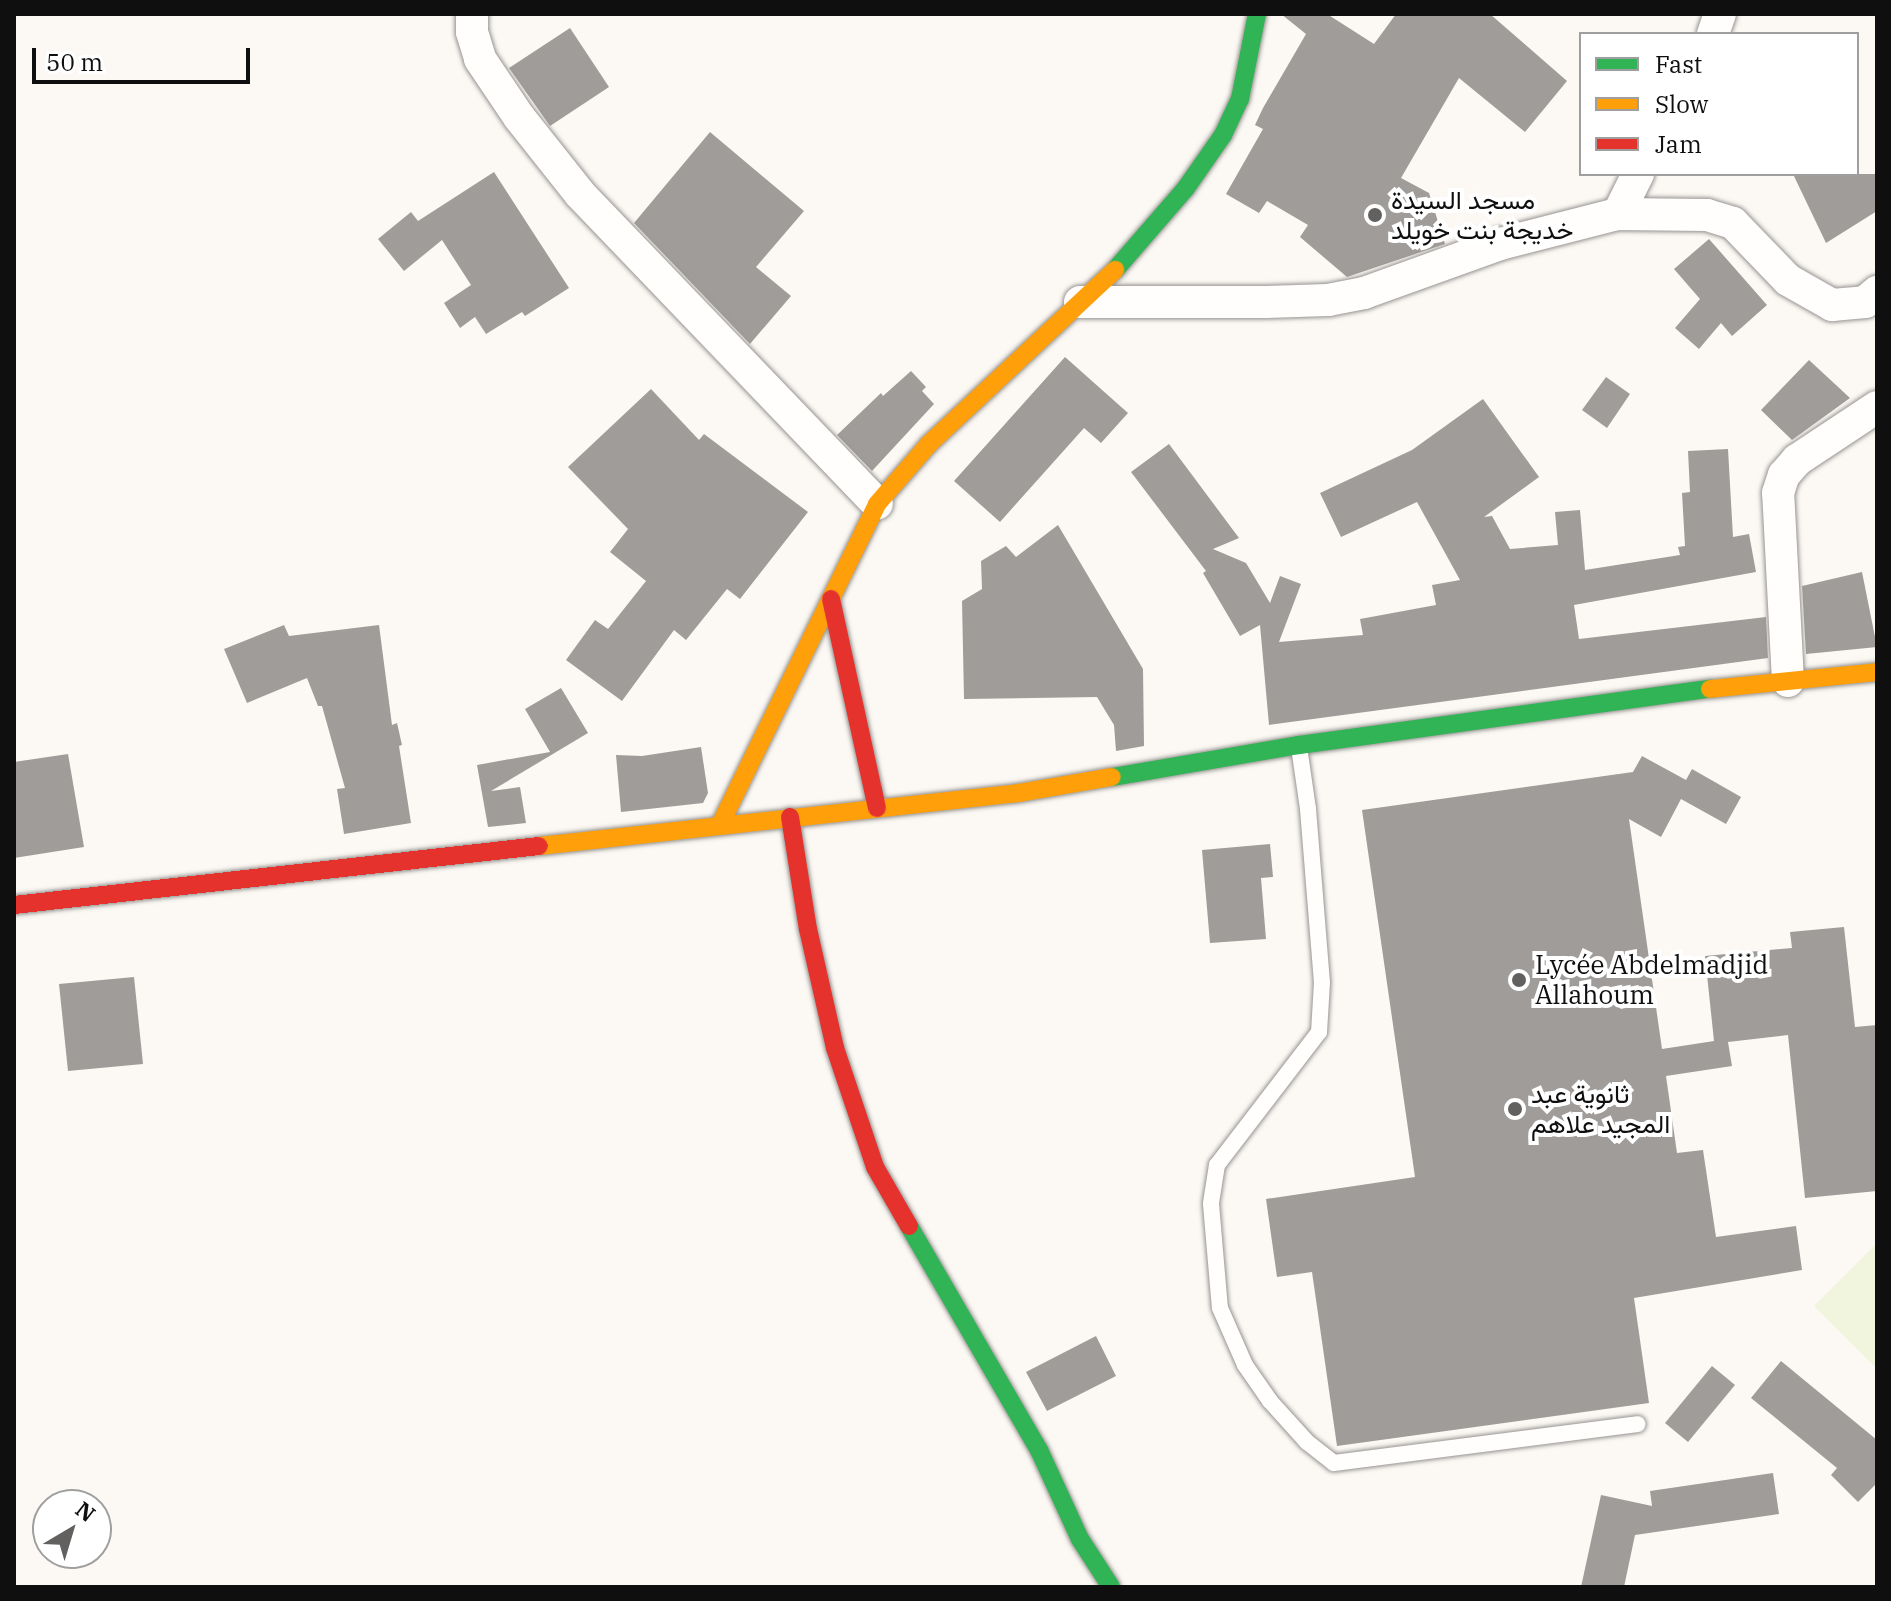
<!DOCTYPE html>
<meta charset="utf-8">
<style>
body{margin:0}
#map{position:relative;width:1891px;height:1601px;overflow:hidden;background:#fcf9f4;font-family:"IBM Plex Serif",Vazirmatn,serif}
div>[style]{position:absolute}
.pitch>*{inset:0;background:#f2f5dd}
.building>*{inset:0;background:#9f9c99}
.roads{filter:drop-shadow(0 0 2px #969492) drop-shadow(0 0 2px #969492)}
.lane>*{height:16px;margin:-8px;padding:0 8px;transform-origin:8px;border-radius:8px;background:#fffefd}
.street>*{height:32px;margin:-16px;padding:0 16px;transform-origin:16px;border-radius:16px;background:#fffefd}
.fast>*{height:18px;margin:-9px;padding:0 9px;transform-origin:9px;border-radius:9px;background:#30b455}
.slow>*{height:18px;margin:-9px;padding:0 9px;transform-origin:9px;border-radius:9px;background:#ff9f0a}
.jam>*{height:18px;margin:-9px;padding:0 9px;transform-origin:9px;border-radius:9px;background:#e5322d}
.dots>*{width:22px;height:22px;translate:-50% -50%;box-sizing:border-box;border:4px solid #fff;border-radius:50%}
span{translate:-50% -50%;white-space:nowrap;text-align:center;line-height:1.15;-webkit-text-stroke:8px #fff;paint-order:stroke}
.poi-label{font-size:26px;color:#0f0f0f}
.left{translate:0 -50%;text-align:left}
.frame{position:absolute;inset:0;border:16px solid #0f0f0f;pointer-events:none}
.legend{position:absolute;left:1579px;top:32px;width:280px;height:144px;box-sizing:border-box;background:#fff;border:2px solid #9f9f9f;margin:0;padding:10px 14px;list-style:none;font-size:24px;color:#0f0f0f}
.legend li{display:flex;align-items:center;gap:16px;height:40px}
.legend b{width:40px;border:2px solid #9f9f9f}
.north{position:absolute;left:32px;top:1489px;width:80px;height:80px;box-sizing:border-box;background:#fff;border:2px solid #9f9f9f;border-radius:50%;rotate:38deg;font-size:22px;font-weight:700;line-height:32px;text-align:center;color:#0f0f0f}
.north::after{content:'';display:block;margin:auto;width:28px;height:36px;background:#62615f;clip-path:polygon(50% 0,100% 100%,50% 72%,0 100%)}
.scale{position:absolute;left:32px;top:48px;width:218px;height:36px;box-sizing:border-box;border:4px solid #0f0f0f;border-top:0;padding-left:10px;font-size:24px;line-height:28px;white-space:nowrap;color:#0f0f0f;-webkit-text-stroke:6px #fff;paint-order:stroke}
</style>
<div id="map">
<div class="pitch">
<div style="clip-path:polygon(1877px 1243px,1877px 1369px,1814px 1306px)"></div>
</div>
<div class="building">
<div style="clip-path:polygon(1281px 14px,1327px 14px,1374px 44px,1396px 14px,1490px 14px,1567px 81px,1525px 132px,1459px 78px,1401px 178px,1429px 193px,1445px 244px,1347px 277px,1300px 237px,1308px 225px,1267px 201px,1259px 213px,1226px 194px,1263px 129px,1255px 125px,1263px 108px,1306px 34px)"></div>
<div style="clip-path:polygon(570px 28px,609px 87px,550px 126px,509px 68px)"></div>
<div style="clip-path:polygon(710px 132px,804px 211px,756px 267px,791px 296px,750px 344px,634px 223px)"></div>
<div style="clip-path:polygon(494px 172px,569px 288px,525px 316px,522px 312px,486px 334px,475px 317px,460px 328px,444px 303px,471px 285px,442px 240px,404px 271px,378px 239px,411px 212px,418px 221px)"></div>
<div style="clip-path:polygon(1793px 174px,1877px 174px,1877px 211px,1826px 243px)"></div>
<div style="clip-path:polygon(1709px 239px,1767px 305px,1732px 336px,1721px 323px,1699px 349px,1675px 328px,1700px 299px,1674px 269px)"></div>
<div style="clip-path:polygon(1065px 357px,1128px 413px,1101px 443px,1084px 428px,1000px 522px,954px 481px)"></div>
<div style="clip-path:polygon(1809px 360px,1850px 398px,1792px 440px,1761px 410px)"></div>
<div style="clip-path:polygon(911px 371px,926px 387px,922px 391px,934px 404px,872px 471px,837px 435px,881px 393px,883px 396px)"></div>
<div style="clip-path:polygon(1606px 377px,1630px 394px,1607px 428px,1582px 410px)"></div>
<div style="clip-path:polygon(651px 389px,699px 440px,704px 434px,808px 512px,740px 599px,727px 589px,686px 640px,674px 630px,622px 701px,566px 660px,595px 620px,608px 629px,646px 581px,610px 552px,628px 529px,568px 467px)"></div>
<div style="clip-path:polygon(1483px 399px,1539px 477px,1484px 517px,1492px 516px,1510px 549px,1558px 545px,1555px 512px,1580px 510px,1585px 570px,1680px 555px,1678px 547px,1685px 546px,1682px 493px,1690px 492px,1688px 451px,1728px 449px,1733px 537px,1749px 534px,1756px 572px,1574px 605px,1579px 639px,1766px 617px,1768px 658px,1269px 725px,1260px 625px,1240px 636px,1203px 573px,1206px 571px,1131px 472px,1169px 444px,1239px 538px,1213px 549px,1246px 563px,1270px 603px,1280px 576px,1301px 584px,1279px 642px,1363px 635px,1360px 619px,1436px 605px,1432px 585px,1460px 580px,1417px 502px,1341px 537px,1320px 493px,1412px 450px)"></div>
<div style="clip-path:polygon(1058px 525px,1143px 669px,1144px 746px,1116px 751px,1114px 725px,1097px 697px,964px 699px,962px 601px,982px 589px,981px 561px,1006px 546px,1016px 557px)"></div>
<div style="clip-path:polygon(1862px 572px,1877px 647px,1806px 654px,1802px 586px)"></div>
<div style="clip-path:polygon(284px 625px,289px 636px,379px 625px,392px 725px,397px 723px,402px 745px,399px 746px,411px 823px,344px 834px,337px 789px,345px 788px,322px 706px,318px 706px,307px 678px,247px 703px,224px 649px)"></div>
<div style="clip-path:polygon(561px 688px,588px 733px,491px 791px,520px 787px,526px 823px,488px 827px,477px 765px,550px 752px,525px 709px)"></div>
<div style="clip-path:polygon(701px 747px,708px 793px,703px 803px,621px 812px,616px 755px,642px 756px)"></div>
<div style="clip-path:polygon(68px 754px,84px 847px,14px 858px,14px 762px)"></div>
<div style="clip-path:polygon(1642px 756px,1686px 780px,1692px 769px,1741px 797px,1726px 824px,1681px 799px,1661px 837px,1629px 819px,1662px 1049px,1714px 1041px,1705px 956px,1792px 948px,1790px 932px,1844px 927px,1855px 1027px,1877px 1025px,1877px 1191px,1805px 1198px,1788px 1035px,1728px 1042px,1732px 1066px,1666px 1076px,1677px 1153px,1703px 1150px,1716px 1237px,1796px 1226px,1802px 1270px,1634px 1298px,1649px 1403px,1337px 1446px,1312px 1272px,1277px 1277px,1266px 1199px,1415px 1177px,1362px 810px,1633px 772px)"></div>
<div style="clip-path:polygon(1270px 844px,1273px 877px,1261px 878px,1266px 939px,1210px 943px,1202px 850px)"></div>
<div style="clip-path:polygon(134px 977px,143px 1064px,68px 1071px,59px 984px)"></div>
<div style="clip-path:polygon(1096px 1336px,1116px 1376px,1047px 1411px,1026px 1372px)"></div>
<div style="clip-path:polygon(1781px 1361px,1877px 1440px,1877px 1483px,1858px 1502px,1831px 1475px,1837px 1468px,1751px 1398px)"></div>
<div style="clip-path:polygon(1712px 1366px,1735px 1385px,1688px 1442px,1665px 1423px)"></div>
<div style="clip-path:polygon(1773px 1473px,1779px 1514px,1635px 1535px,1624px 1587px,1581px 1587px,1601px 1495px,1652px 1506px,1650px 1491px)"></div>
</div>
<div class="roads">
<div class="lane">
<div style="left:1299px;top:747px;width:63px;rotate:81.7deg"></div>
<div style="left:1308px;top:809px;width:174px;rotate:85.4deg"></div>
<div style="left:1322px;top:982px;width:50px;rotate:93.4deg"></div>
<div style="left:1319px;top:1032px;width:168px;rotate:127.5deg"></div>
<div style="left:1217px;top:1165px;width:39px;rotate:99deg"></div>
<div style="left:1211px;top:1204px;width:104px;rotate:85.1deg"></div>
<div style="left:1220px;top:1308px;width:62px;rotate:66.3deg"></div>
<div style="left:1245px;top:1365px;width:44px;rotate:55.2deg"></div>
<div style="left:1270px;top:1401px;width:55px;rotate:47.9deg"></div>
<div style="left:1307px;top:1442px;width:34px;rotate:38deg"></div>
<div style="left:1334px;top:1463px;width:306px;rotate:-7.3deg"></div>
</div>
<div class="street">
<div style="left:472px;top:14px;width:18px;rotate:90deg"></div>
<div style="left:472px;top:32px;width:28px;rotate:73deg"></div>
<div style="left:480px;top:59px;width:70px;rotate:56.1deg"></div>
<div style="left:519px;top:117px;width:98px;rotate:51.6deg"></div>
<div style="left:580px;top:194px;width:429px;rotate:46.2deg"></div>
<div style="left:1713px;top:34px;width:21px;rotate:-71deg"></div>
<div style="left:1618px;top:214px;width:89px;rotate:0.6deg"></div>
<div style="left:1707px;top:215px;width:27px;rotate:17deg"></div>
<div style="left:1733px;top:223px;width:79px;rotate:46deg"></div>
<div style="left:1788px;top:280px;width:51px;rotate:29.6deg"></div>
<div style="left:1832px;top:305px;width:33px;rotate:-5deg"></div>
<div style="left:1865px;top:302px;width:16px;rotate:-40deg"></div>
<div style="left:1080px;top:302px;width:186px"></div>
<div style="left:1266px;top:302px;width:62px;rotate:-1.8deg"></div>
<div style="left:1328px;top:300px;width:37px;rotate:-11deg"></div>
<div style="left:1364px;top:293px;width:145px;rotate:-19.8deg"></div>
<div style="left:1500px;top:244px;width:122px;rotate:-14.3deg"></div>
<div style="left:1618px;top:214px;width:45px;rotate:-63.4deg"></div>
<div style="left:1788px;top:681px;width:188px;rotate:-93deg"></div>
<div style="left:1778px;top:493px;width:19px;rotate:-72deg"></div>
<div style="left:1784px;top:475px;width:20px;rotate:-49deg"></div>
<div style="left:1797px;top:460px;width:96px;rotate:-33.5deg"></div>
</div>
<div class="fast">
<div style="left:1115px;top:270px;width:108px;rotate:-49.1deg"></div>
<div style="left:1186px;top:188px;width:65px;rotate:-55.1deg"></div>
<div style="left:1223px;top:135px;width:40px;rotate:-65deg"></div>
<div style="left:1240px;top:99px;width:87px;rotate:-78.7deg"></div>
<div style="left:1112px;top:777px;width:190px;rotate:-9.7deg"></div>
<div style="left:1299px;top:745px;width:415px;rotate:-7.8deg"></div>
<div style="left:909px;top:1226px;width:259px;rotate:59.9deg"></div>
<div style="left:1039px;top:1450px;width:98px;rotate:65.3deg"></div>
<div style="left:1080px;top:1539px;width:57px;rotate:57.1deg"></div>
</div>
<div class="slow">
<div style="left:1710px;top:689px;width:168px;rotate:-5.8deg"></div>
<div style="left:720px;top:825px;width:357px;rotate:-63.9deg"></div>
<div style="left:877px;top:504px;width:79px;rotate:-49.1deg"></div>
<div style="left:929px;top:444px;width:255px;rotate:-43.1deg"></div>
<div style="left:539px;top:846px;width:482px;rotate:-6.3deg"></div>
<div style="left:1018px;top:793px;width:95px;rotate:-9.7deg"></div>
</div>
<div class="jam">
<div style="left:831px;top:599px;width:214px;rotate:77.6deg"></div>
<div style="left:790px;top:817px;width:113px;rotate:80.9deg"></div>
<div style="left:808px;top:929px;width:122px;rotate:77.2deg"></div>
<div style="left:835px;top:1048px;width:126px;rotate:71.4deg"></div>
<div style="left:875px;top:1167px;width:68px;rotate:60deg"></div>
<div style="left:14px;top:905px;width:528px;rotate:-6.41deg"></div>
</div>
</div>
<div class="dots">
<div style="left:1375px;top:215px;background:#62615f"></div>
<div style="left:1519px;top:980px;background:#62615f"></div>
<div style="left:1515px;top:1109px;background:#62615f"></div>
</div>
<div class="poi-label">
<span class="left" style="left:1391px;top:215px">مسجد السيدة<br>خديجة بنت خويلد</span>
<span class="left" style="left:1535px;top:980px">Lycée Abdelmadjid<br>Allahoum</span>
<span class="left" style="left:1531px;top:1109px">ثانوية عبد<br>المجيد علاهم</span>
</div>
<div class="frame"></div>
<ul class="legend">
<li><b style="height:10px;background:#30b455"></b>Fast</li>
<li><b style="height:10px;background:#ff9f0a"></b>Slow</li>
<li><b style="height:10px;background:#e5322d"></b>Jam</li>
</ul>
<div class="north">N</div>
<div class="scale">50 m</div>
</div>
